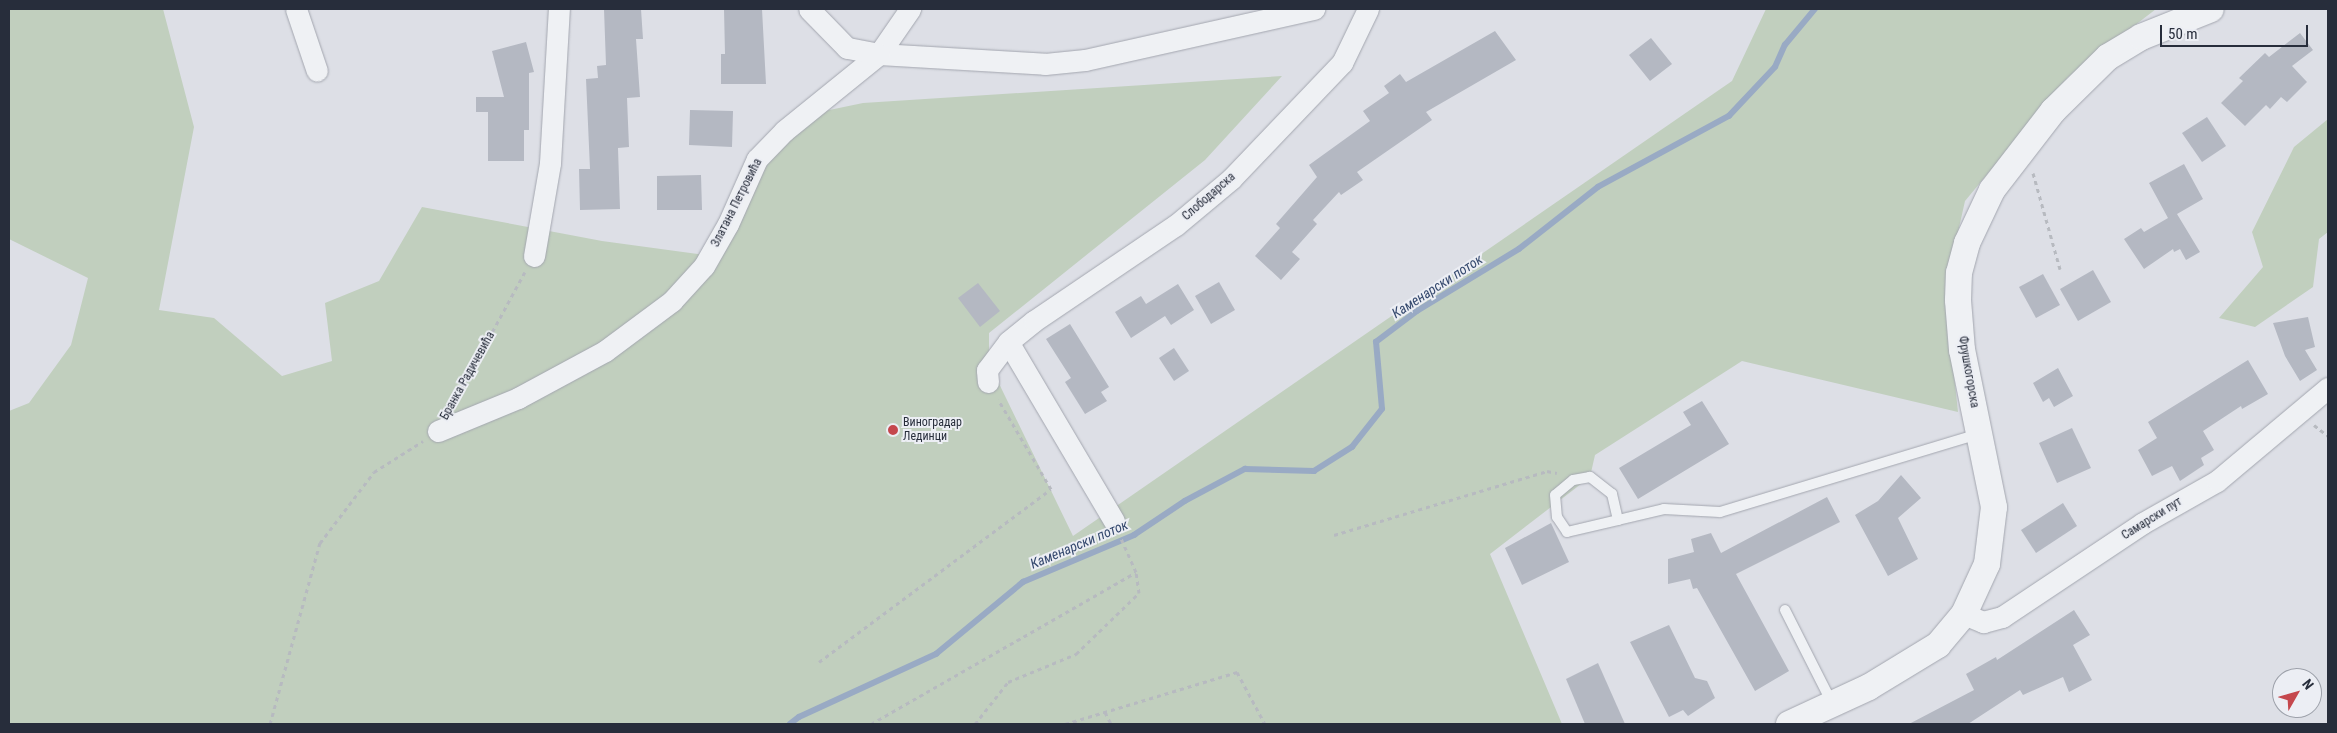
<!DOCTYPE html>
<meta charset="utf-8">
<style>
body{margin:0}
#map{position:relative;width:2337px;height:733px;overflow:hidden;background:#dddfe6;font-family:"Roboto Condensed",sans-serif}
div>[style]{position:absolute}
.green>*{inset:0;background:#c1cfbe}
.stream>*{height:5.5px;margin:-2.75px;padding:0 2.75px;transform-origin:2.75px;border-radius:2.75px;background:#99aac4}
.building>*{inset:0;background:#b4b8c2}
.path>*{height:3px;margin-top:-1.5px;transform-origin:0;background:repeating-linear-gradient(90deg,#b7bac0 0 4px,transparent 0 8px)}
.roads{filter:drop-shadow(0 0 1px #a3a6af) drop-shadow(0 0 1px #a3a6af)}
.service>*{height:10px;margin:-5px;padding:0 5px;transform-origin:5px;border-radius:5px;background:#eff1f4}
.minor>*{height:21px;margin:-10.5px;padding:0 10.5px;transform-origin:10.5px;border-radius:10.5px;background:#eff1f4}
.tertiary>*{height:26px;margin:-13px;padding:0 13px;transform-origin:13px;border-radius:13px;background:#eff1f4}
.dots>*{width:14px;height:14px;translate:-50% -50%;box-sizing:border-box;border:2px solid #eceef4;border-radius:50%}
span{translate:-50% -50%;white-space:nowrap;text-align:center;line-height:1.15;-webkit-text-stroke:4px #eceef4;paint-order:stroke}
.street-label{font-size:12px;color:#272d3b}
.poi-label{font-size:12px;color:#272d3b}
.left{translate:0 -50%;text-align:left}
.water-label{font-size:14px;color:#34486d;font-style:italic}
.frame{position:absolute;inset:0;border:10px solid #272d3b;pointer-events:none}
.north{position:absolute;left:2272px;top:668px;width:50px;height:50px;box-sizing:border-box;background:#eceef4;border:1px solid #9da1aa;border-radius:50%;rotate:52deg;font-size:14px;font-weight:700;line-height:20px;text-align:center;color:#272d3b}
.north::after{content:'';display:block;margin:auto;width:18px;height:22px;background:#c5474d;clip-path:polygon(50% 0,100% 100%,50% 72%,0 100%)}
.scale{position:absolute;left:2160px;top:25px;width:148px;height:22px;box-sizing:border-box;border:2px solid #272d3b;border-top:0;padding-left:6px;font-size:15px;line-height:18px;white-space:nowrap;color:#272d3b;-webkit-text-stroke:4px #eceef4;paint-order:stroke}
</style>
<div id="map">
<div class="green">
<div style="clip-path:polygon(9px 9px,163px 9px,194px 127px,159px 310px,214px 318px,282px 376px,332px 361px,325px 303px,379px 281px,422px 207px,602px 241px,705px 255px,791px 118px,863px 103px,1282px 76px,1205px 160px,989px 333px,989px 363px,1073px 536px,1732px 81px,1766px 9px,2156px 9px,2068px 77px,1965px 201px,1945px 290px,1958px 412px,1742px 361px,1595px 455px,1590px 477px,1490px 554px,1562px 724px,9px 724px,9px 411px,29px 403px,71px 345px,88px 278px,9px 239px)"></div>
<div style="clip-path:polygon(2328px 119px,2328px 232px,2319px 239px,2313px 287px,2255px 327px,2219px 318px,2263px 267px,2252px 232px,2294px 147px)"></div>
</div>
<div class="stream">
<div style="left:790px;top:724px;width:11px;rotate:-38deg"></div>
<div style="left:799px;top:717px;width:151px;rotate:-24.7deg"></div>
<div style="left:936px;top:654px;width:113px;rotate:-39.6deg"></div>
<div style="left:1023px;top:582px;width:121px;rotate:-22.9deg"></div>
<div style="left:1134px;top:535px;width:61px;rotate:-33.7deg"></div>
<div style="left:1185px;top:501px;width:68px;rotate:-28.1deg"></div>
<div style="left:1245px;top:469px;width:69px;rotate:1.7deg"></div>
<div style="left:1314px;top:471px;width:45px;rotate:-32.3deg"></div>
<div style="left:1352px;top:447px;width:48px;rotate:-51.7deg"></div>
<div style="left:1382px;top:409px;width:67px;rotate:-95.1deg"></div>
<div style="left:1376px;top:342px;width:51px;rotate:-37.1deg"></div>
<div style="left:1417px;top:311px;width:119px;rotate:-31.3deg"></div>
<div style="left:1519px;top:249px;width:100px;rotate:-38.1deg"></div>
<div style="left:1598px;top:187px;width:149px;rotate:-28.5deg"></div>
<div style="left:1729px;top:116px;width:67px;rotate:-46.8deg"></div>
<div style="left:1775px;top:67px;width:24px;rotate:-66deg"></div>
<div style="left:1785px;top:45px;width:47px;rotate:-50.2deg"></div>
</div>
<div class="building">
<div style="clip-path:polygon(604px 9px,641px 9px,643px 39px,636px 39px,640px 97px,627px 98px,629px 147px,618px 148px,620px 209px,580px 210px,579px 169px,590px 169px,586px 79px,598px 78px,597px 66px,606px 65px)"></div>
<div style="clip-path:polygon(724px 9px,762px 9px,766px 84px,721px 84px,721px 54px,725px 54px)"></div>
<div style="clip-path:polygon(1495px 31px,1516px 60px,1426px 112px,1432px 120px,1357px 172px,1363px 180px,1341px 195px,1339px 192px,1313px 220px,1317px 224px,1292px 252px,1300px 259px,1281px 280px,1255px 256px,1280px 228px,1276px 224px,1317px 177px,1309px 165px,1370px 121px,1363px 111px,1389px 93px,1384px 86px,1400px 74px,1406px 82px)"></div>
<div style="clip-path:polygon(2300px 33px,2313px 50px,2292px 66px,2307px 82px,2287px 102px,2281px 97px,2270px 109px,2266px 105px,2245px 126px,2221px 103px,2243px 81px,2239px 78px,2265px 53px,2269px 57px)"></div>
<div style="clip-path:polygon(1651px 38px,1672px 64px,1650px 81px,1629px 55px)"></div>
<div style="clip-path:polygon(526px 42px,534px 72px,529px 73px,529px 130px,524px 130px,524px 161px,488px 161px,488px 112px,476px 112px,476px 97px,504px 97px,492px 51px)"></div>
<div style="clip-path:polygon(690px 110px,733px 111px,732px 147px,689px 145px)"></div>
<div style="clip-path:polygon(2207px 117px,2226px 146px,2202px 162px,2182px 133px)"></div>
<div style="clip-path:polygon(2184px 164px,2203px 199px,2177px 214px,2200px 252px,2186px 260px,2180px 249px,2174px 252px,2173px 249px,2144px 269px,2124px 239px,2141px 228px,2144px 232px,2168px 218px,2149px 183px)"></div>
<div style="clip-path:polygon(701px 175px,702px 210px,657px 210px,657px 176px)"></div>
<div style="clip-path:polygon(2093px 270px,2111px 302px,2078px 321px,2060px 289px)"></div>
<div style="clip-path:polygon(2043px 274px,2060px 305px,2036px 318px,2019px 287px)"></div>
<div style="clip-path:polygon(1219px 282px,1235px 310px,1211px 324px,1195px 296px)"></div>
<div style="clip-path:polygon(978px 283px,1000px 311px,980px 327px,958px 298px)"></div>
<div style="clip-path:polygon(1178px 284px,1194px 310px,1171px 325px,1165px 316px,1131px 338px,1115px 312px,1141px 296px,1146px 304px)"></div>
<div style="clip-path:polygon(2308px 317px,2315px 347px,2305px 350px,2317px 370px,2300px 381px,2285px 356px,2273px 323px)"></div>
<div style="clip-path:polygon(1070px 324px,1109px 387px,1101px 392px,1107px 401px,1085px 414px,1065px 382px,1071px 378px,1046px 339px)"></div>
<div style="clip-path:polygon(1174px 348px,1189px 371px,1174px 381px,1159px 358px)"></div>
<div style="clip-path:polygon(2248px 360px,2268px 394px,2242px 409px,2241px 406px,2203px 431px,2214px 450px,2201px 458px,2204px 465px,2180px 481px,2172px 466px,2152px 476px,2138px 450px,2157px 438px,2148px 422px)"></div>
<div style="clip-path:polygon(2058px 368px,2073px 396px,2054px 407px,2049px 398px,2043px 402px,2033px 383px)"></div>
<div style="clip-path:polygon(1702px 401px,1729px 444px,1638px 499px,1619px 468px,1691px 425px,1683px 412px)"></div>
<div style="clip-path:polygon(2072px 428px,2091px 468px,2057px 483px,2039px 443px)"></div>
<div style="clip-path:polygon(1901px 475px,1921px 498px,1898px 518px,1918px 559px,1888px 576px,1855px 515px,1878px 501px)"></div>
<div style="clip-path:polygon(1827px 497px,1840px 522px,1736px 574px,1789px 671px,1755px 691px,1697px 588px,1693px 589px,1690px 579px,1668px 584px,1668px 559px,1694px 552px,1691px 539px,1711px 533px,1721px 553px)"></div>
<div style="clip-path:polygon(2063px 503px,2077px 526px,2036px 553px,2021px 530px)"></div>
<div style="clip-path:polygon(1551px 523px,1569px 562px,1522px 585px,1505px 548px)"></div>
<div style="clip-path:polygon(2074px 610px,2090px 635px,2073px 645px,2092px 680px,2069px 692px,2063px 677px,2023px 695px,2020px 690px,1968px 724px,1909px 724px,1974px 690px,1966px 674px,1996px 657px,1997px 660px)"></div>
<div style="clip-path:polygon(1669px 625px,1695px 678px,1707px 681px,1715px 698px,1688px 716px,1683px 710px,1669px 717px,1630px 642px)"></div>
<div style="clip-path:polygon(1598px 663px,1625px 724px,1585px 724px,1566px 679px)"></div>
</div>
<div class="path">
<div style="left:2033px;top:173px;width:100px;rotate:74.3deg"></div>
<div style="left:454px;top:402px;width:148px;rotate:-61.4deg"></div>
<div style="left:2314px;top:425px;width:18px;rotate:38deg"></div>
<div style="left:1334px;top:535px;width:222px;rotate:-16.7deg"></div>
<div style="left:1547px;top:471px;width:10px;rotate:11deg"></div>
<div style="left:819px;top:662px;width:289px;rotate:-36.7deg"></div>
<div style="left:1051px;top:489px;width:104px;rotate:-120.5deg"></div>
<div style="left:1105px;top:712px;width:13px;rotate:63deg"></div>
<div style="left:270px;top:724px;width:188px;rotate:-74.6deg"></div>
<div style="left:320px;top:543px;width:89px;rotate:-52.7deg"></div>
<div style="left:374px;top:472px;width:58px;rotate:-32.3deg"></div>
<div style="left:871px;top:724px;width:305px;rotate:-29.8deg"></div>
<div style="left:975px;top:724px;width:53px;rotate:-51.8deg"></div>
<div style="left:1008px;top:682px;width:74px;rotate:-22.4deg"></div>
<div style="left:1076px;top:654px;width:88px;rotate:-44.1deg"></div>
<div style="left:1139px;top:593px;width:21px;rotate:-98deg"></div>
<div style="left:1136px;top:572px;width:37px;rotate:-114deg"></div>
<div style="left:1065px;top:724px;width:180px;rotate:-16.8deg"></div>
<div style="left:1237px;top:672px;width:59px;rotate:61.7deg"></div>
</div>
<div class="roads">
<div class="service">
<div style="left:1618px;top:520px;width:27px;rotate:-103deg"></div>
<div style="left:1612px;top:494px;width:28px;rotate:-142deg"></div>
<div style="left:1590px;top:477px;width:17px;rotate:170deg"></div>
<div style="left:1573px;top:480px;width:23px;rotate:140deg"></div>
<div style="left:1555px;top:495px;width:22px;rotate:85deg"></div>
<div style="left:1557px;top:517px;width:18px;rotate:56deg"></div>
<div style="left:1567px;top:532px;width:52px;rotate:-13.2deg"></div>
<div style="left:1618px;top:520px;width:47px;rotate:-13.4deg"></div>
<div style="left:1664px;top:509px;width:56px;rotate:3.1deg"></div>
<div style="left:1720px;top:512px;width:270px;rotate:-16.8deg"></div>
<div style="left:1785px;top:610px;width:104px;rotate:63.2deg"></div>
</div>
<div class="minor">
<div style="left:296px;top:9px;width:65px;rotate:71.3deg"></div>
<div style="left:879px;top:54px;width:166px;rotate:3.4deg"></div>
<div style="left:1045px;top:64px;width:40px;rotate:-5.7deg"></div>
<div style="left:1085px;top:60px;width:235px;rotate:-12.6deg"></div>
<div style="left:879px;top:54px;width:55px;rotate:-55.4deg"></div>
<div style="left:534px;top:256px;width:94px;rotate:-80.2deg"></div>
<div style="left:550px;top:163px;width:154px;rotate:-86.7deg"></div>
<div style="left:988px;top:382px;width:12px;rotate:-95deg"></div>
<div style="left:987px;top:370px;width:35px;rotate:-53deg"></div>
<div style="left:438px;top:431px;width:87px;rotate:-22.4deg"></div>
<div style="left:518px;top:398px;width:99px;rotate:-28.4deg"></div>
<div style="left:605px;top:351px;width:84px;rotate:-36.7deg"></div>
<div style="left:672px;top:301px;width:47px;rotate:-47.6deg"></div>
<div style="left:704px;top:266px;width:48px;rotate:-60.3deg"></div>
<div style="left:728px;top:224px;width:71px;rotate:-66deg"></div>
<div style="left:757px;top:159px;width:39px;rotate:-46deg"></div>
<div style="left:784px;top:131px;width:122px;rotate:-39deg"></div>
<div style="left:879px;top:54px;width:33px;rotate:-169deg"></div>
<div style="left:847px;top:48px;width:54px;rotate:-134.3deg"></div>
<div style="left:1114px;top:521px;width:208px;rotate:-120.6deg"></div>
<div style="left:1008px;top:342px;width:33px;rotate:-39deg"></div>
<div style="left:1034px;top:321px;width:171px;rotate:-34.1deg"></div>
<div style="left:1176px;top:225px;width:72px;rotate:-39.9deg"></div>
<div style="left:1231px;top:179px;width:161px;rotate:-46.3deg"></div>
<div style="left:1342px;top:63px;width:60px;rotate:-64.3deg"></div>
<div style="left:1964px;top:614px;width:21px;rotate:23deg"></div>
<div style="left:1983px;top:622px;width:20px;rotate:-15deg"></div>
<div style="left:2002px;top:617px;width:169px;rotate:-33.7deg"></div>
<div style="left:2143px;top:523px;width:85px;rotate:-29.6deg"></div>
<div style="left:2217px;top:481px;width:145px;rotate:-40deg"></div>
</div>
<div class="tertiary">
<div style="left:1789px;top:724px;width:88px;rotate:-24.8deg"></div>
<div style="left:1869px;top:687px;width:81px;rotate:-31.3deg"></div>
<div style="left:1938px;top:645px;width:40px;rotate:-50deg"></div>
<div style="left:1964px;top:614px;width:55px;rotate:-65.3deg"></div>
<div style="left:1987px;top:564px;width:57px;rotate:-83deg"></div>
<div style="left:1994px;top:507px;width:160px;rotate:-101.5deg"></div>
<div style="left:1962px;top:350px;width:50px;rotate:-94.6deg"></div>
<div style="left:1958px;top:300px;width:27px;rotate:-88deg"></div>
<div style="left:1959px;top:273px;width:31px;rotate:-75deg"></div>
<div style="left:1967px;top:243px;width:59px;rotate:-64.7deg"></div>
<div style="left:1992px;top:190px;width:100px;rotate:-52.3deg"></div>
<div style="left:2053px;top:111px;width:77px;rotate:-44.5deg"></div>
<div style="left:2108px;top:57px;width:39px;rotate:-31deg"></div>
<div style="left:2141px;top:37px;width:75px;rotate:-21.8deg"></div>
</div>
</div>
<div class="dots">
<div style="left:893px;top:430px;background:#c5474d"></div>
</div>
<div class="street-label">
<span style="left:1209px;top:197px;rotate:-41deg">Слободарска</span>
<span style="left:737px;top:203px;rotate:-63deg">Златана Петровића</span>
<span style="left:1968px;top:372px;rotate:80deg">Фрушкогорска</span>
<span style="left:468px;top:376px;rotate:-61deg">Бранка Радичевића</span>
<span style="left:2152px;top:519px;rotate:-32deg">Самарски пут</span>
</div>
<div class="poi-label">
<span class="left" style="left:903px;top:430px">Виноградар<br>Лединци</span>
</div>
<div class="water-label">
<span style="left:1437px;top:286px;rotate:-33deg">Каменарски поток</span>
<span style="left:1079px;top:544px;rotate:-23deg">Каменарски поток</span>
</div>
<div class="frame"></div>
<div class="north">N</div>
<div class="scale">50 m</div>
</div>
